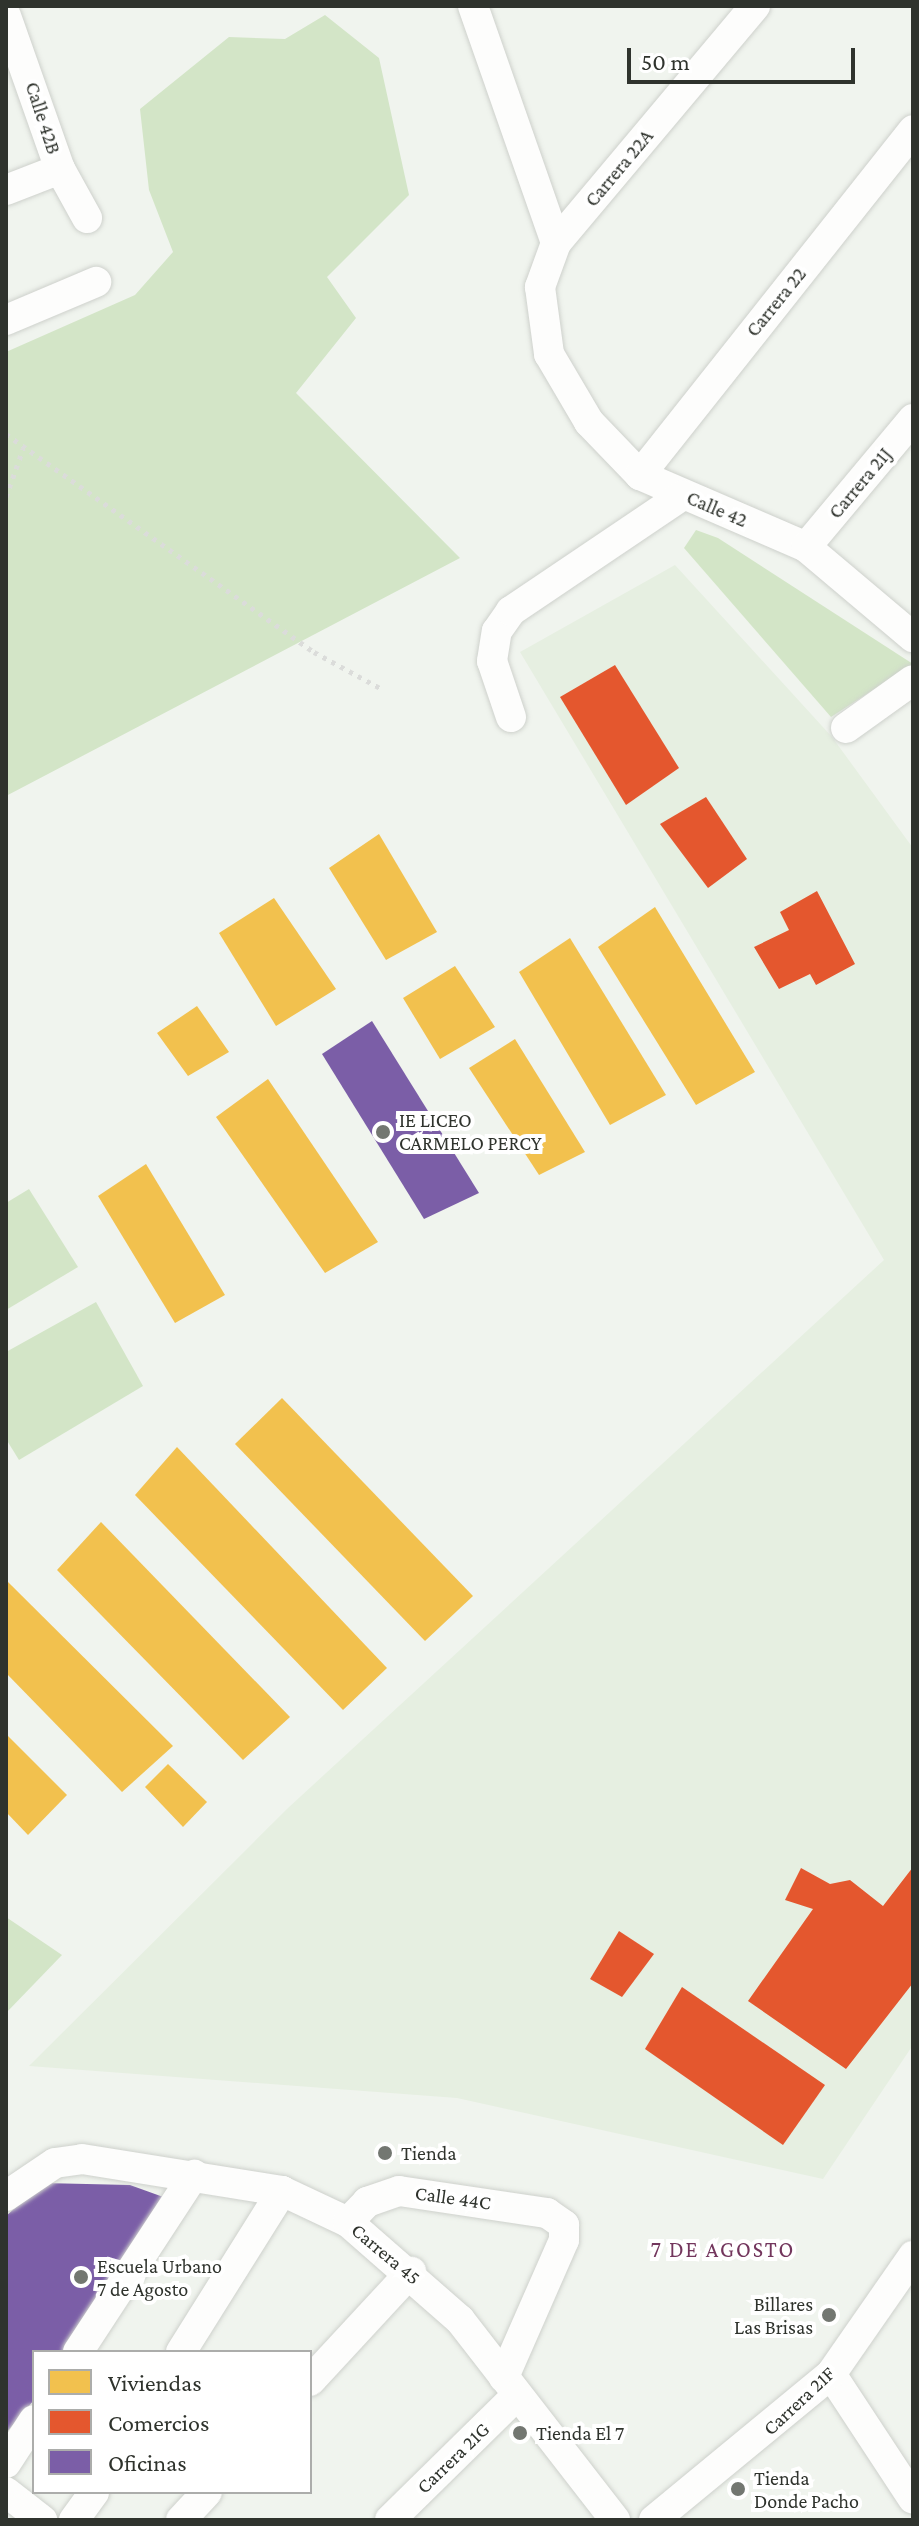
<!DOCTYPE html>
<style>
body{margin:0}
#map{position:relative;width:919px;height:2526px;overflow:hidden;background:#f0f4ee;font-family:"Crimson Pro",serif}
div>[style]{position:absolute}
.built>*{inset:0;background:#e6efe1}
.green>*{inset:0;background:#d3e5c7}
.homes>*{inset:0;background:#f2c14e}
.shops>*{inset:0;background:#e4572e}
.offices>*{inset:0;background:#7b5ea7}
.path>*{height:5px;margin-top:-2.5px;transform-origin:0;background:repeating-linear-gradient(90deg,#dbdcda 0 4px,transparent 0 10px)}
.roads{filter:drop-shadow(0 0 2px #ced1cc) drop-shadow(0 0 2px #ced1cc)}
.minor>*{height:30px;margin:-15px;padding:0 15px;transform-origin:15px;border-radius:15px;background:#fdfdfc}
.dots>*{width:22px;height:22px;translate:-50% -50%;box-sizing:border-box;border:4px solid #fff;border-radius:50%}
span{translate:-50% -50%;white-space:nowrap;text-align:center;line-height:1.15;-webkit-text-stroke:8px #fff;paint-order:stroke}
.street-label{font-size:20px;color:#2f332d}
.poi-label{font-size:20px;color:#2f332d}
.left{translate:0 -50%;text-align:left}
.right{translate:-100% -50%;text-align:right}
.neighbourhood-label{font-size:22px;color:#73365d;letter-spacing:2px}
.frame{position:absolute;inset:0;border:8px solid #2f332d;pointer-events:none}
.legend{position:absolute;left:32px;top:2350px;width:280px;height:144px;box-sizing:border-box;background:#fff;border:2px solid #acadab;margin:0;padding:10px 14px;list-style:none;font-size:24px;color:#2f332d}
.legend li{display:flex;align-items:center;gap:16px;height:40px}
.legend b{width:40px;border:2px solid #acadab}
.scale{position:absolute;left:627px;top:48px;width:228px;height:36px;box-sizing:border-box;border:4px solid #2f332d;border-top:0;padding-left:10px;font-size:24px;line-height:28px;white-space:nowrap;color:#2f332d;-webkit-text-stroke:6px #fff;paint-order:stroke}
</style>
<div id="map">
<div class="built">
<div style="clip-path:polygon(675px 565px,832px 737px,913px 848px,913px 2045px,823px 2179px,457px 2098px,29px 2066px,288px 1808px,884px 1260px,520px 652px)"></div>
</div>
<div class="green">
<div style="clip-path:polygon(325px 15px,379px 58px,409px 195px,327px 277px,356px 318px,296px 393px,460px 558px,6px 796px,6px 352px,135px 295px,173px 252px,149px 190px,140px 109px,229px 37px,285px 39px)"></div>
<div style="clip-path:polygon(696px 530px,718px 538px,913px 664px,831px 717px,684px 548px)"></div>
<div style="clip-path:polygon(29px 1189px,78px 1267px,6px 1310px,6px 1203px)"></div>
<div style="clip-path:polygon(96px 1302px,143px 1386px,19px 1460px,6px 1439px,6px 1352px)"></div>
<div style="clip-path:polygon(6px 1917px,62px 1955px,6px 2013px)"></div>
</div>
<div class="homes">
<div style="clip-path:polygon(379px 834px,437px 932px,386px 960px,329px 868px)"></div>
<div style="clip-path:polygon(274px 898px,336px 989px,276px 1026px,219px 933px)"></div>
<div style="clip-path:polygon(655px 907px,755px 1072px,696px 1105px,598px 947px)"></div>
<div style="clip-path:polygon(570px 938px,666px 1095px,610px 1125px,519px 972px)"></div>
<div style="clip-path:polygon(455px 966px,495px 1027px,440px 1059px,403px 998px)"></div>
<div style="clip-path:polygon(197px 1006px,229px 1052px,188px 1076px,157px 1033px)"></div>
<div style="clip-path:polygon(515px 1039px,585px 1152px,539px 1175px,469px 1068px)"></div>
<div style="clip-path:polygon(268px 1079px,378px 1242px,325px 1273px,216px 1117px)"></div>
<div style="clip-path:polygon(146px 1164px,225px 1295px,175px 1323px,98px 1196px)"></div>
<div style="clip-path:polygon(282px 1398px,473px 1596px,425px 1641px,235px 1444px)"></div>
<div style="clip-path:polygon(177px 1447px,387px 1668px,343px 1710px,135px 1495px)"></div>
<div style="clip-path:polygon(101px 1522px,290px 1717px,243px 1760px,57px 1570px)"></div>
<div style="clip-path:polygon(6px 1580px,173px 1746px,122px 1792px,6px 1673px)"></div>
<div style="clip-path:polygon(6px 1734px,67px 1795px,28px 1835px,6px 1812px)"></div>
<div style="clip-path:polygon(168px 1764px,207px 1802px,183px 1827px,145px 1787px)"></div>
</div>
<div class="shops">
<div style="clip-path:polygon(615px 665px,679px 768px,626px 805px,560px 697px)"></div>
<div style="clip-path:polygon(706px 797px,747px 859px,708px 888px,660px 824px)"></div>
<div style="clip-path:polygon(817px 891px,855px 964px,816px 985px,810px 974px,779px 989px,754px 947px,789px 930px,780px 912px)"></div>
<div style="clip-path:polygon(913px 1867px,913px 1983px,846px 2069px,748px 2001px,813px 1909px,785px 1900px,801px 1868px,830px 1884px,850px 1880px,883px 1906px)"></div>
<div style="clip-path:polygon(619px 1931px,654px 1954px,622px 1997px,590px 1979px)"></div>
<div style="clip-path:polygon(682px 1987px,825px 2085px,783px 2145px,645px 2049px)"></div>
</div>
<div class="offices">
<div style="clip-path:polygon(372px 1021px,479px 1193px,424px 1219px,322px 1054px)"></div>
<div style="clip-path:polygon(43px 2183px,130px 2185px,166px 2198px,65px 2352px,34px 2352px,34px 2400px,6px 2433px,6px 2216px)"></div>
</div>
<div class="path">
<div style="left:6px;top:434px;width:377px;rotate:35.3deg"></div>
<div style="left:314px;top:652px;width:75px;rotate:28.6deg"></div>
<div style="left:6px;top:497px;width:51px;rotate:-70.5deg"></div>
</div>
<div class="roads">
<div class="minor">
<div style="left:473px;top:6px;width:251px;rotate:70.7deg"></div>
<div style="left:755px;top:6px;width:309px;rotate:130deg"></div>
<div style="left:556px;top:243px;width:47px;rotate:110deg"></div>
<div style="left:540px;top:287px;width:68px;rotate:82.3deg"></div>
<div style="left:549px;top:354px;width:79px;rotate:59.5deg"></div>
<div style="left:589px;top:422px;width:74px;rotate:46.1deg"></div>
<div style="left:640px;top:475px;width:181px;rotate:23.4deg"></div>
<div style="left:806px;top:547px;width:140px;rotate:40.1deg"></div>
<div style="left:6px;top:16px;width:162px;rotate:70.6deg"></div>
<div style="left:60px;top:169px;width:56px;rotate:61.1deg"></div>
<div style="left:6px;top:190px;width:58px;rotate:-21.3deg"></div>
<div style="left:6px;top:320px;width:98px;rotate:-22.9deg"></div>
<div style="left:640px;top:475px;width:440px;rotate:-51.6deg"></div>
<div style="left:806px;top:547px;width:167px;rotate:-50.1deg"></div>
<div style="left:511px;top:717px;width:59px;rotate:-108.7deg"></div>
<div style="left:492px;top:661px;width:30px;rotate:-81deg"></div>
<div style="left:497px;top:631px;width:24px;rotate:-55deg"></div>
<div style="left:511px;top:611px;width:207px;rotate:-34deg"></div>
<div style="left:846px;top:728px;width:82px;rotate:-35.6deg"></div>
<div style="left:6px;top:2196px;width:59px;rotate:-34deg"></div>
<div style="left:55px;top:2163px;width:27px;rotate:-8deg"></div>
<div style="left:82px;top:2159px;width:203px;rotate:9.1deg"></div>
<div style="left:282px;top:2191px;width:73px;rotate:25.2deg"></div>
<div style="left:348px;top:2222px;width:149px;rotate:41.2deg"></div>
<div style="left:460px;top:2320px;width:253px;rotate:52.2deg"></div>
<div style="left:348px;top:2222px;width:28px;rotate:-46deg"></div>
<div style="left:367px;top:2202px;width:34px;rotate:-19deg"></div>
<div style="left:399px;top:2191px;width:150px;rotate:8.5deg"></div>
<div style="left:547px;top:2213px;width:21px;rotate:35deg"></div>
<div style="left:564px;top:2225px;width:15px;rotate:90deg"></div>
<div style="left:564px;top:2240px;width:150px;rotate:113.7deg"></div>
<div style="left:78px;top:2352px;width:212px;rotate:-56.8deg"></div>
<div style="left:181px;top:2352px;width:190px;rotate:-57.9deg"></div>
<div style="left:831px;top:2374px;width:149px;rotate:56.7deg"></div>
<div style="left:310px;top:2381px;width:149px;rotate:-47.2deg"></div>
<div style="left:6px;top:2463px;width:51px;rotate:-56.9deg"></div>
<div style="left:6px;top:2492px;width:46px;rotate:37.9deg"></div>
<div style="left:74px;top:2520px;width:34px;rotate:-54deg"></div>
<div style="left:181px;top:2520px;width:38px;rotate:-47deg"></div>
<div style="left:390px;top:2520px;width:178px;rotate:-44.5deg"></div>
<div style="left:654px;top:2520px;width:229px;rotate:-39.5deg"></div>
<div style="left:831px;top:2374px;width:144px;rotate:-55.2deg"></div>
</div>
</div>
<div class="dots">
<div style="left:383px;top:1132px;background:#737771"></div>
<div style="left:385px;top:2153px;background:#737771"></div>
<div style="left:81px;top:2277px;background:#737771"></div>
<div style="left:829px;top:2315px;background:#737771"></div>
<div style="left:520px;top:2433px;background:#737771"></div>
<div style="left:738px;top:2489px;background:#737771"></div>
</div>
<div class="street-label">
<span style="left:43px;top:118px;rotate:72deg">Calle 42B</span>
<span style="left:619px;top:168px;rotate:-50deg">Carrera 22A</span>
<span style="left:776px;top:302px;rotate:-51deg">Carrera 22</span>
<span style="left:860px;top:483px;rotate:-50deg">Carrera 21J</span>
<span style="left:717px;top:509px;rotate:23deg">Calle 42</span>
<span style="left:453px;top:2198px;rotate:8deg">Calle 44C</span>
<span style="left:386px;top:2254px;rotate:40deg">Carrera 45</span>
<span style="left:799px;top:2401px;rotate:-43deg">Carrera 21F</span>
<span style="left:453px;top:2458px;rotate:-44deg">Carrera 21G</span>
</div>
<div class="poi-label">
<span class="left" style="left:399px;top:1132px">IE LICEO<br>CARMELO PERCY</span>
<span class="left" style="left:401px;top:2153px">Tienda</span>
<span class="left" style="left:97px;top:2278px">Escuela Urbano<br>7 de Agosto</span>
<span class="right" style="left:813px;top:2316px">Billares<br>Las Brisas</span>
<span class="left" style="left:536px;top:2433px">Tienda El 7</span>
<span class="left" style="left:754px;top:2490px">Tienda<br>Donde Pacho</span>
</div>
<div class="neighbourhood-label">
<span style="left:723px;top:2250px">7 DE AGOSTO</span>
</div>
<div class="frame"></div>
<ul class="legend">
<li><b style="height:22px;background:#f2c14e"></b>Viviendas</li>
<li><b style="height:22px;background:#e4572e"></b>Comercios</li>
<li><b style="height:22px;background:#7b5ea7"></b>Oficinas</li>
</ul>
<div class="scale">50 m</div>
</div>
